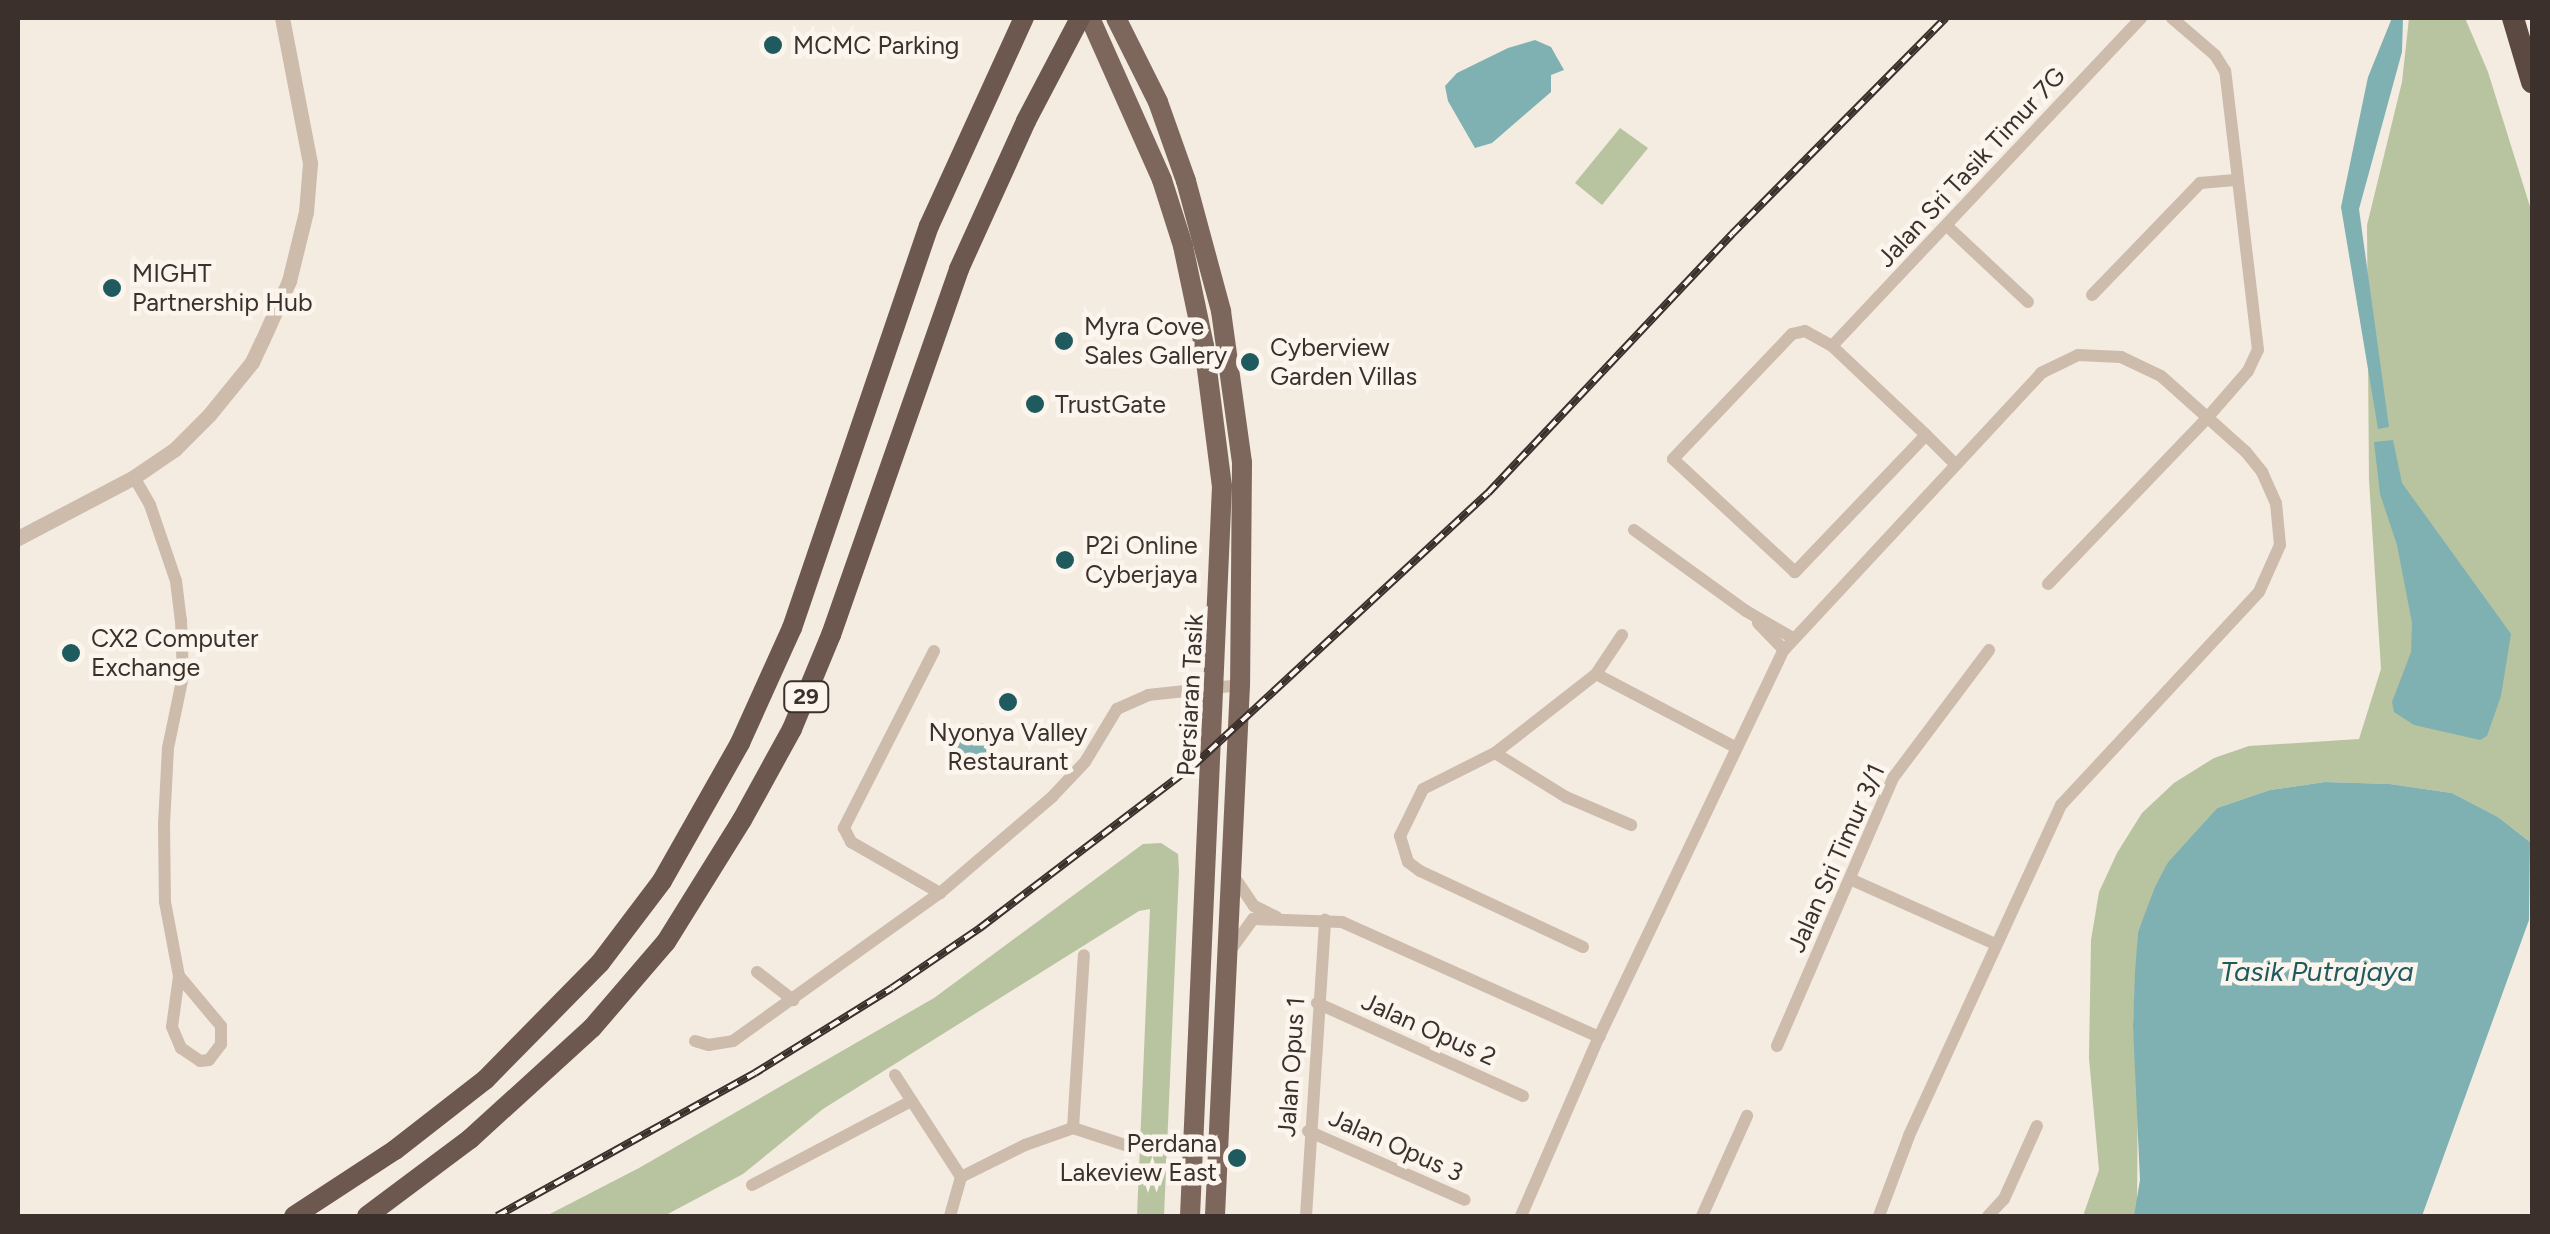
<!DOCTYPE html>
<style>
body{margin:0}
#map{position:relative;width:2550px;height:1234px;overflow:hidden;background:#f4ebe1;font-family:Figtree,sans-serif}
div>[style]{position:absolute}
.green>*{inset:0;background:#b8c4a0}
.water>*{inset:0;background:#7fb0b2}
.minor>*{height:12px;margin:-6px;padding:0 6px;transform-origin:6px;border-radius:6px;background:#cdbbac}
.tertiary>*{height:15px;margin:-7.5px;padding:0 7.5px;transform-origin:7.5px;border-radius:7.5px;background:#cdbbac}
.primary>*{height:20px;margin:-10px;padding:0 10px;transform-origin:10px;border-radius:10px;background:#7d675c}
.trunk>*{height:20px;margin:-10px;padding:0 10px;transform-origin:10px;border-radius:10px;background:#6c584f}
.motorway>*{height:22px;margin:-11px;padding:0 11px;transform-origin:11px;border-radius:11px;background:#5c4a42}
.rail>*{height:8px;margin-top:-4px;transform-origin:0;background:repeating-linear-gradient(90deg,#fbf5ee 0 11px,#3b302b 0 22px);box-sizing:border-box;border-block:2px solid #3b302b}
.dots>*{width:28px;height:28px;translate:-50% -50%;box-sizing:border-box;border:5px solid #fbf5ee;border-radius:50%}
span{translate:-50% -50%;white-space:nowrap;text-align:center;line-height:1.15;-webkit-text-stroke:9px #fbf5ee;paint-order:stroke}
.shield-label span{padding:2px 8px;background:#fbf5ee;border:2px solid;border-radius:8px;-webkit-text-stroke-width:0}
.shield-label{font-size:22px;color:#3b302b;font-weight:700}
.poi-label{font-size:25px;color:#3b302b}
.left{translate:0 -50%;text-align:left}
.right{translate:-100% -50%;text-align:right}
.street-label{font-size:25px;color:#3b302b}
.water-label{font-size:28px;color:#1f5a5e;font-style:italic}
.frame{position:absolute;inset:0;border:20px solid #3b302b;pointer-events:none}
</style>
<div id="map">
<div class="green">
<div style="clip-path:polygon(2409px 18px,2465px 18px,2488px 72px,2532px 213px,2532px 839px,2530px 842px,2498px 817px,2452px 793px,2390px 784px,2325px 782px,2270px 790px,2217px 808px,2168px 862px,2138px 932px,2133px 1026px,2138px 1074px,2137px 1210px,2134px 1216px,2083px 1216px,2099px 1170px,2089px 1058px,2091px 940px,2099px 892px,2117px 853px,2142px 813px,2174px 783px,2214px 758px,2249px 746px,2359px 739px,2381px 669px,2369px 480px,2367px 225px,2402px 82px)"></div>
<div style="clip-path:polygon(1620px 128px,1648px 148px,1602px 205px,1575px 183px)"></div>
<div style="clip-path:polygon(1161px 843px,1178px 854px,1179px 871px,1164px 1216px,1137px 1216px,1150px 909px,1139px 911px,823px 1109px,743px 1174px,664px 1216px,546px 1216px,639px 1168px,934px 998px,1143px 844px)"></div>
</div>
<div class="water">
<div style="clip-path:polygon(2392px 18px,2403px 18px,2402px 52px,2359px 209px,2389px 427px,2378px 429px,2341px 207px,2368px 77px)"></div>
<div style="clip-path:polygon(1535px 40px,1551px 47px,1564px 70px,1551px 75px,1551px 92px,1492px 143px,1475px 148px,1448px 101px,1445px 86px,1457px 73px,1508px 48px)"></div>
<div style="clip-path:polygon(2393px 440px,2402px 483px,2511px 634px,2501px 696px,2487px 736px,2480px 740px,2414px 725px,2394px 712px,2392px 702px,2411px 652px,2412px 623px,2397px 545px,2380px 494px,2374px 442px)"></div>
<div style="clip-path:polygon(983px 723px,991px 731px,996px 753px,971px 767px,958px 765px,956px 750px,962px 728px)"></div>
<div style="clip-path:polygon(2325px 782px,2390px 784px,2452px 793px,2498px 817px,2530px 842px,2529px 920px,2422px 1216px,2134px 1216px,2140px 1180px,2133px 1026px,2135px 972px,2138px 932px,2155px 887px,2168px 862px,2217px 808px,2270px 790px)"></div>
</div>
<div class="minor">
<div style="left:1947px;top:226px;width:111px;rotate:43.2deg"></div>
<div style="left:2092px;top:295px;width:156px;rotate:-46deg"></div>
<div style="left:2200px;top:183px;width:38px;rotate:-5deg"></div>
<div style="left:1832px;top:346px;width:451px;rotate:-46.7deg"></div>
<div style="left:1926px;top:435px;width:190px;rotate:133.7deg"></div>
<div style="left:1795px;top:572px;width:166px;rotate:-137.2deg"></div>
<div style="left:1673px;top:459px;width:173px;rotate:-46.4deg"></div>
<div style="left:1792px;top:334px;width:13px;rotate:-13deg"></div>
<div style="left:1805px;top:331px;width:31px;rotate:29deg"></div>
<div style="left:1832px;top:346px;width:129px;rotate:43.4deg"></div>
<div style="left:1926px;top:435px;width:40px;rotate:45deg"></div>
<div style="left:134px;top:477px;width:32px;rotate:60deg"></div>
<div style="left:150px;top:505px;width:80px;rotate:71.1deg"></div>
<div style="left:176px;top:581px;width:39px;rotate:83deg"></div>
<div style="left:181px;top:620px;width:56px;rotate:88deg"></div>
<div style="left:183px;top:676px;width:74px;rotate:101.8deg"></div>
<div style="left:168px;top:748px;width:76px;rotate:93deg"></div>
<div style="left:164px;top:824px;width:78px;rotate:89.3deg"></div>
<div style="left:165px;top:902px;width:75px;rotate:79.3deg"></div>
<div style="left:179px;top:976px;width:51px;rotate:97.8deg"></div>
<div style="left:172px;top:1027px;width:23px;rotate:67deg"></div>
<div style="left:181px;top:1048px;width:23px;rotate:34deg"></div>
<div style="left:200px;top:1061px;width:9px;rotate:-6deg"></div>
<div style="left:209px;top:1060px;width:20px;rotate:-53deg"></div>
<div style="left:221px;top:1044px;width:18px;rotate:-90deg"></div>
<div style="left:221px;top:1026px;width:65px;rotate:-130deg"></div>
<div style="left:1634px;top:530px;width:138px;rotate:35.9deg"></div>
<div style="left:1746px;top:611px;width:54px;rotate:29.9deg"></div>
<div style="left:2048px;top:584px;width:230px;rotate:-46.2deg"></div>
<div style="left:2207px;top:418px;width:62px;rotate:-48.9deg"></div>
<div style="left:2248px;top:371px;width:23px;rotate:-65deg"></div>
<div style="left:2258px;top:350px;width:281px;rotate:-96.7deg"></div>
<div style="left:2225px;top:71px;width:19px;rotate:-122deg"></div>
<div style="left:2215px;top:55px;width:57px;rotate:-139.3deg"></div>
<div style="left:1758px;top:623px;width:37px;rotate:46deg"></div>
<div style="left:934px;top:651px;width:199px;rotate:117deg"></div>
<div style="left:844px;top:828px;width:16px;rotate:63deg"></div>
<div style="left:851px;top:842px;width:103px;rotate:29.8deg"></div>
<div style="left:1596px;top:674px;width:157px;rotate:27.7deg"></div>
<div style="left:1495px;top:753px;width:84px;rotate:31.8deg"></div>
<div style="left:1566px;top:797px;width:71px;rotate:23.3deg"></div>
<div style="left:1235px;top:878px;width:34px;rotate:56deg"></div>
<div style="left:1254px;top:906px;width:25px;rotate:26deg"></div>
<div style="left:1850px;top:879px;width:159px;rotate:24.1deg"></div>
<div style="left:1583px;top:947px;width:180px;rotate:-155deg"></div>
<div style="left:1420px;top:871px;width:15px;rotate:-143deg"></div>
<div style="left:1408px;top:862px;width:27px;rotate:-107deg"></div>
<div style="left:1400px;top:836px;width:52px;rotate:-63.9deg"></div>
<div style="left:1423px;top:789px;width:80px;rotate:-26.6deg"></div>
<div style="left:1495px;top:753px;width:128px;rotate:-38deg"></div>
<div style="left:1596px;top:674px;width:47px;rotate:-56.3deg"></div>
<div style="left:1232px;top:948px;width:36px;rotate:-54deg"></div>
<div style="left:1253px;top:919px;width:89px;rotate:1.9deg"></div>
<div style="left:1342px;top:922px;width:282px;rotate:24.1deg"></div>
<div style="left:757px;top:972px;width:46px;rotate:37.9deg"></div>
<div style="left:1317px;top:1003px;width:226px;rotate:24.3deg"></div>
<div style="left:695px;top:1041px;width:14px;rotate:17deg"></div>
<div style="left:708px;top:1045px;width:25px;rotate:-9deg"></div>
<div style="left:733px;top:1041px;width:254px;rotate:-35.6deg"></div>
<div style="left:940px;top:893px;width:148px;rotate:-40.6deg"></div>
<div style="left:1052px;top:797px;width:48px;rotate:-46.7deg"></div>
<div style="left:1085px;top:762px;width:62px;rotate:-58.9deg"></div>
<div style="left:1117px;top:709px;width:34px;rotate:-24deg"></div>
<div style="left:1148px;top:695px;width:93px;rotate:-6.2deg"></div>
<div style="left:1777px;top:1046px;width:292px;rotate:-66.6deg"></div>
<div style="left:1893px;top:778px;width:160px;rotate:-53.1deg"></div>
<div style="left:895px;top:1075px;width:121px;rotate:57.1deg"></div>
<div style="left:1073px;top:1128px;width:173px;rotate:-86.4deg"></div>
<div style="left:1308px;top:1131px;width:171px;rotate:23.7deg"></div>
<div style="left:961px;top:1177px;width:72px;rotate:-26.6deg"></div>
<div style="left:1025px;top:1145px;width:51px;rotate:-19.5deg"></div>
<div style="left:1073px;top:1128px;width:58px;rotate:18.1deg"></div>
<div style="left:752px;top:1185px;width:180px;rotate:-27.8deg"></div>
<div style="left:950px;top:1216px;width:41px;rotate:-74.2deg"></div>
<div style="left:1306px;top:1216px;width:297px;rotate:-86.3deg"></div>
<div style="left:1521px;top:1216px;width:195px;rotate:-66.5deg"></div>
<div style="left:1599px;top:1037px;width:429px;rotate:-64.5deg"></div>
<div style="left:1784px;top:650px;width:378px;rotate:-47.1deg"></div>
<div style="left:2041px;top:373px;width:41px;rotate:-25.9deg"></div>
<div style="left:2078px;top:355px;width:43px;rotate:2.7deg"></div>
<div style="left:2121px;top:357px;width:44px;rotate:25.4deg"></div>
<div style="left:2161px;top:376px;width:114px;rotate:41.8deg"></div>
<div style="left:2246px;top:452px;width:26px;rotate:51deg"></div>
<div style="left:2262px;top:472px;width:34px;rotate:66deg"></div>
<div style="left:2276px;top:503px;width:42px;rotate:84.6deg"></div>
<div style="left:2280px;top:545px;width:51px;rotate:114.1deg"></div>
<div style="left:2259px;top:592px;width:291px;rotate:132.9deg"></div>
<div style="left:2061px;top:805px;width:364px;rotate:114.7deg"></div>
<div style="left:1909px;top:1136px;width:85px;rotate:110.6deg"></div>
<div style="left:1702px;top:1216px;width:110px;rotate:-65.8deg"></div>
<div style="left:1988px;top:1216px;width:23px;rotate:-47deg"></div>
<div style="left:2004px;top:1199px;width:80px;rotate:-65.7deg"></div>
</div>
<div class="tertiary">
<div style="left:18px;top:538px;width:131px;rotate:-27.7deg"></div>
<div style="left:134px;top:477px;width:50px;rotate:-34.3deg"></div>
<div style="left:175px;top:449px;width:48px;rotate:-45deg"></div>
<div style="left:209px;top:415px;width:68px;rotate:-50.9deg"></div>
<div style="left:252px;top:362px;width:23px;rotate:-65deg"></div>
<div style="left:262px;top:341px;width:66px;rotate:-65.8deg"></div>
<div style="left:289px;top:281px;width:71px;rotate:-76.2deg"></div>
<div style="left:306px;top:212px;width:49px;rotate:-85.3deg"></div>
<div style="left:310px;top:163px;width:148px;rotate:-100.9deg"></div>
</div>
<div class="primary">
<div style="left:1090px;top:18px;width:177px;rotate:66deg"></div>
<div style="left:1162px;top:180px;width:69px;rotate:72.3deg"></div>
<div style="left:1183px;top:246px;width:102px;rotate:78.1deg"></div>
<div style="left:1204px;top:346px;width:141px;rotate:82.7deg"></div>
<div style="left:1222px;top:486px;width:731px;rotate:92.51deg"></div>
<div style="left:1116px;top:18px;width:94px;rotate:63.4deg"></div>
<div style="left:1158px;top:102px;width:84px;rotate:70.5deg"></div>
<div style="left:1186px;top:181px;width:135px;rotate:74.9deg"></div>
<div style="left:1221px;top:311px;width:153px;rotate:82.1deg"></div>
<div style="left:1242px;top:463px;width:222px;rotate:90.5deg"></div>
<div style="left:1240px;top:685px;width:532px;rotate:92.7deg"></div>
</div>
<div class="trunk">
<div style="left:294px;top:1216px;width:121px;rotate:-33.2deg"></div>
<div style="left:395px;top:1150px;width:114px;rotate:-37.9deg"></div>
<div style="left:485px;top:1080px;width:164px;rotate:-45.5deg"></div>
<div style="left:600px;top:963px;width:103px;rotate:-52.9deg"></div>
<div style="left:662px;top:881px;width:159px;rotate:-60.5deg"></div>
<div style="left:740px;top:743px;width:126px;rotate:-65.7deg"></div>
<div style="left:792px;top:628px;width:425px;rotate:-71.2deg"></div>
<div style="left:929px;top:226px;width:229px;rotate:-65.5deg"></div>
<div style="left:367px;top:1216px;width:129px;rotate:-36.8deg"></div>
<div style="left:470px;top:1139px;width:165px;rotate:-42.3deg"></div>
<div style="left:592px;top:1028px;width:113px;rotate:-49.3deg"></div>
<div style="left:666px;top:942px;width:144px;rotate:-58.1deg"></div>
<div style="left:742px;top:820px;width:104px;rotate:-61.2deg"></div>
<div style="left:792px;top:729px;width:102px;rotate:-67.5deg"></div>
<div style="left:831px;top:635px;width:388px;rotate:-70.7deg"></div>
<div style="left:959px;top:269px;width:162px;rotate:-65.6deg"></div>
<div style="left:1026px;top:121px;width:116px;rotate:-62.3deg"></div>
</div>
<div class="motorway">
<div style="left:2513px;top:18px;width:67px;rotate:73.5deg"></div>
</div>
<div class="rail">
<div style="left:497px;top:1216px;width:295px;rotate:-29deg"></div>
<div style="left:755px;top:1073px;width:161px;rotate:-31.8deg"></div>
<div style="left:892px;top:988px;width:107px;rotate:-34.3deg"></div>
<div style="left:980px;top:928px;width:268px;rotate:-37.3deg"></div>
<div style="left:1193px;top:766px;width:402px;rotate:-42.8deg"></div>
<div style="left:1488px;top:493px;width:356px;rotate:-46.7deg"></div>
<div style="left:1732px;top:234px;width:304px;rotate:-45.3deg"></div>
</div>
<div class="dots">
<div style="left:773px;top:45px;background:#1f5a5e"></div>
<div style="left:112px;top:288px;background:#1f5a5e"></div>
<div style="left:1064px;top:341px;background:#1f5a5e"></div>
<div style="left:1250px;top:362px;background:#1f5a5e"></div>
<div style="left:1035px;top:404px;background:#1f5a5e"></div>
<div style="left:1065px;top:560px;background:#1f5a5e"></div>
<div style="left:71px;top:653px;background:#1f5a5e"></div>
<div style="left:1008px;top:702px;background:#1f5a5e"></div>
<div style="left:1237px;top:1158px;background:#1f5a5e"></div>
</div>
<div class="shield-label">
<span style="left:806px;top:697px">29</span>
</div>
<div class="poi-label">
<span class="left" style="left:793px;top:45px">MCMC Parking</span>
<span class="left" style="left:132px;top:288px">MIGHT<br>Partnership Hub</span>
<span class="left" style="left:1084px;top:341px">Myra Cove<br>Sales Gallery</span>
<span class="left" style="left:1270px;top:362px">Cyberview<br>Garden Villas</span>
<span class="left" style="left:1055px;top:404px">TrustGate</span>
<span class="left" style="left:1085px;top:560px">P2i Online<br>Cyberjaya</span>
<span class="left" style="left:91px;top:653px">CX2 Computer<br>Exchange</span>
<span style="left:1008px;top:747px">Nyonya Valley<br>Restaurant</span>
<span class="right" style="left:1217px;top:1158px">Perdana<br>Lakeview East</span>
</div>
<div class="street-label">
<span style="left:1971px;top:167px;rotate:-47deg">Jalan Sri Tasik Timur 7G</span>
<span style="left:1190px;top:695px;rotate:-87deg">Persiaran Tasik</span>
<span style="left:1836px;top:858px;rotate:-66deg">Jalan Sri Timur 3/1</span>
<span style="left:1429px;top:1029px;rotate:24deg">Jalan Opus 2</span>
<span style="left:1291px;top:1067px;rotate:-86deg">Jalan Opus 1</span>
<span style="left:1396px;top:1145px;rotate:24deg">Jalan Opus 3</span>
</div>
<div class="water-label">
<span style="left:2317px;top:971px">Tasik Putrajaya</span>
</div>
<div class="frame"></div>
</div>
